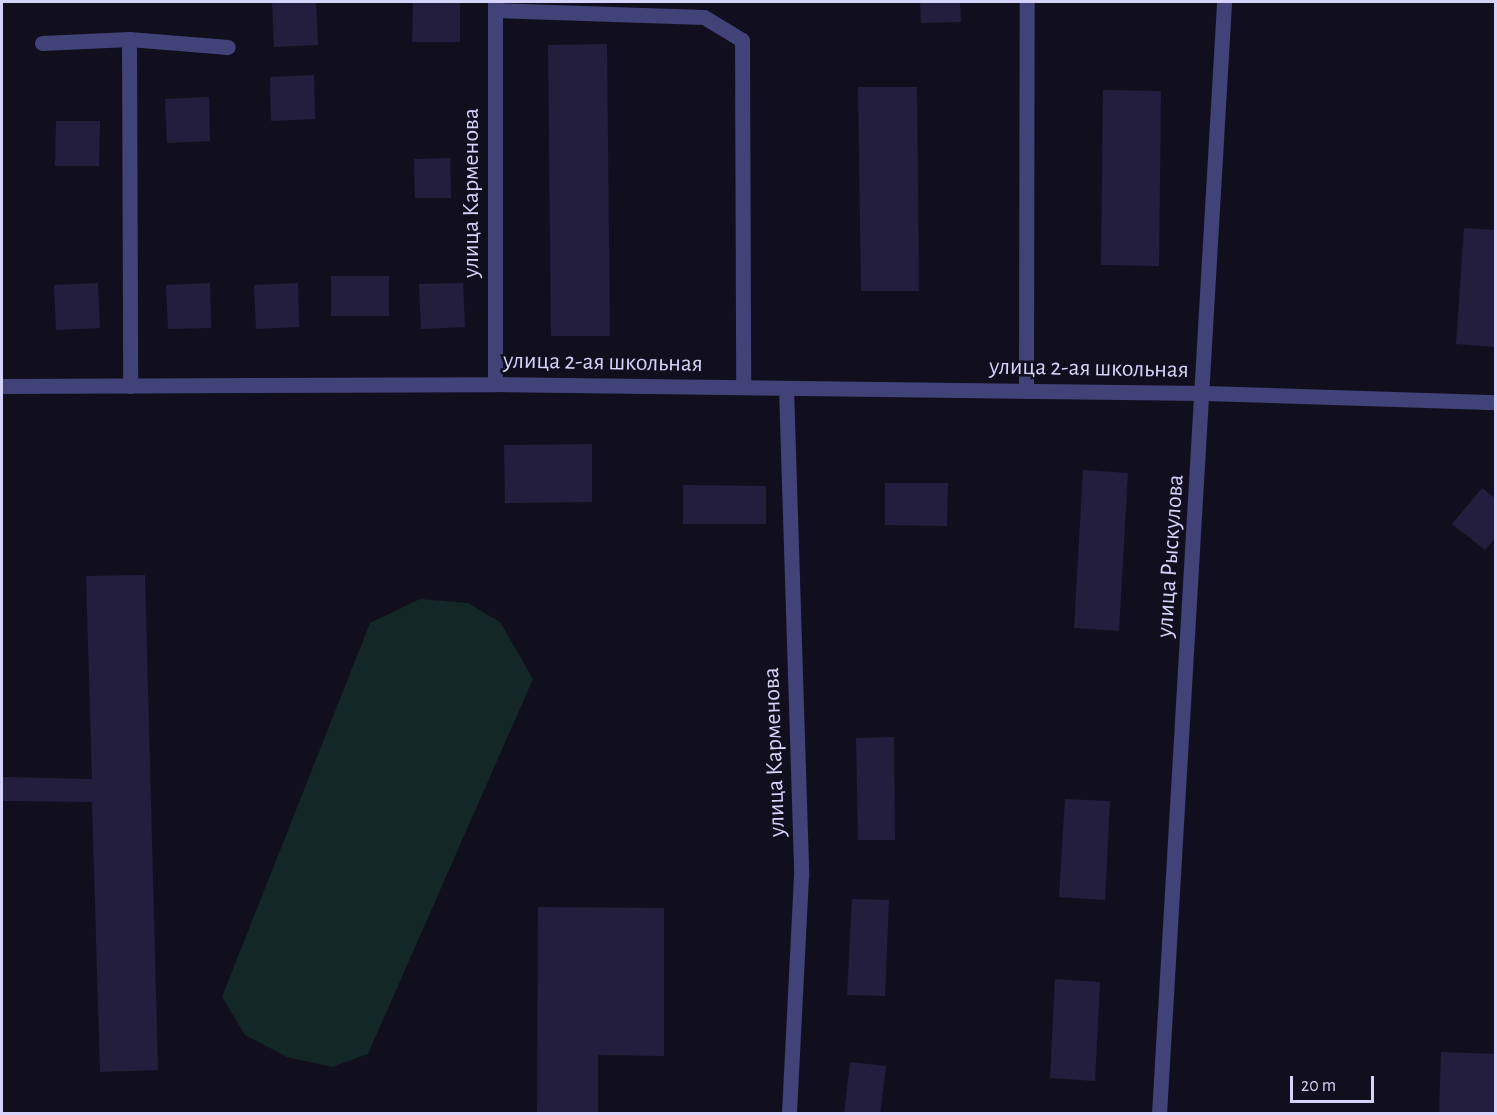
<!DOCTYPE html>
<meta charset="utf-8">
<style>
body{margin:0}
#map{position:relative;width:1497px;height:1115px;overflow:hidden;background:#110f1e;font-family:"Alegreya Sans",sans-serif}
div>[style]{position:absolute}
.green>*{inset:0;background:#132726}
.building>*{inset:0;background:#231e3d}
.minor>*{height:15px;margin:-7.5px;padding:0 7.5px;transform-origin:7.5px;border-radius:7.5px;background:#414277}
span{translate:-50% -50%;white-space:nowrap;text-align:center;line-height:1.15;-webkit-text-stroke:5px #110f1e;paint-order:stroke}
.street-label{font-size:24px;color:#d5d3f9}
.frame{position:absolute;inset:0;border:3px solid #d5d3f9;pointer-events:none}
.scale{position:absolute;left:1290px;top:1076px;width:84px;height:27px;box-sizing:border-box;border:3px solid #d5d3f9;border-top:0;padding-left:8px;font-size:18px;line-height:21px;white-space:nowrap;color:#d5d3f9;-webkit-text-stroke:4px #110f1e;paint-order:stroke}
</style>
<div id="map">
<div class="green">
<div style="clip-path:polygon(420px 599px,468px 603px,500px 622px,533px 679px,368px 1054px,332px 1067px,287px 1057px,245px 1035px,222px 997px,370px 623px)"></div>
</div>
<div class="building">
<div style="clip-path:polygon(272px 2px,316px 2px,318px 45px,274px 47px)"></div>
<div style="clip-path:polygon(413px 2px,460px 2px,460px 42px,412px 42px)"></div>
<div style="clip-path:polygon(920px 2px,960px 2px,961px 22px,921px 23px)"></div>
<div style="clip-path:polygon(607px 44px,610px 336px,551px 336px,548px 45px)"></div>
<div style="clip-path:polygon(314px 75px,315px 119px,271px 121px,270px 77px)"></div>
<div style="clip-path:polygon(858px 87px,917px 87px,919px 291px,861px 291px)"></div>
<div style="clip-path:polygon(1103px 90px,1161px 91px,1159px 266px,1101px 265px)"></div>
<div style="clip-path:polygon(209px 97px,210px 141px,167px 143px,165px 99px)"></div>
<div style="clip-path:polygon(56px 121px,100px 121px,99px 166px,55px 166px)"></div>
<div style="clip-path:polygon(450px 158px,451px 198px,415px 198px,414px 159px)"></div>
<div style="clip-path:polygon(1464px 228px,1496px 230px,1496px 347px,1456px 344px)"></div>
<div style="clip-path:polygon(331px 276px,389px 276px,389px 316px,331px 316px)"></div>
<div style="clip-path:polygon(98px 283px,100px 328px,56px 330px,54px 285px)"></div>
<div style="clip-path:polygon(210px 283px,211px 328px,168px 329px,166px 285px)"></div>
<div style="clip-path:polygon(298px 283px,299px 327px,256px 329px,254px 285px)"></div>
<div style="clip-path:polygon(463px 283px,465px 327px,421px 329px,419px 284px)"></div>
<div style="clip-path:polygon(592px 444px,592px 502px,505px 503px,504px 445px)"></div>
<div style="clip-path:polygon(1083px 470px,1128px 473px,1119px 631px,1074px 628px)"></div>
<div style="clip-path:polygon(885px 483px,948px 483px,947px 526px,885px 525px)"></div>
<div style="clip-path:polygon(683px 485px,766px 486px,766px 524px,683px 524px)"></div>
<div style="clip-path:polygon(1482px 488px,1496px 499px,1496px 537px,1485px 550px,1452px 524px)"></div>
<div style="clip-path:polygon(145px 575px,158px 1070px,100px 1072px,92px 802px,2px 801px,2px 777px,92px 779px,86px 576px)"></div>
<div style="clip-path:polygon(894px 737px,895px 840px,858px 840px,856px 738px)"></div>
<div style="clip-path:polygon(1065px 799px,1110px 801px,1105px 900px,1059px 897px)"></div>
<div style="clip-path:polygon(852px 899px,889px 900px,885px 996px,847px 995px)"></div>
<div style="clip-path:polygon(538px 907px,664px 908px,664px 1056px,598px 1055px,598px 1114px,537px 1114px)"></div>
<div style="clip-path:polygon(1055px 979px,1100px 982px,1095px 1081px,1050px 1078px)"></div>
<div style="clip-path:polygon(1441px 1052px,1496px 1054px,1496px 1114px,1439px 1114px)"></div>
<div style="clip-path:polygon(850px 1062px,886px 1066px,880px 1114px,844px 1114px)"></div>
</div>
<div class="minor">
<div style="left:495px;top:10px;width:209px;rotate:1.9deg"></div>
<div style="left:704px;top:17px;width:44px;rotate:31.2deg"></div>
<div style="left:742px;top:40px;width:347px;rotate:89.8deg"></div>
<div style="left:129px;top:39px;width:99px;rotate:4.6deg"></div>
<div style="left:42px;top:43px;width:87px;rotate:-2.6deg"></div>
<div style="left:129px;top:39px;width:347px;rotate:89.8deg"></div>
<div style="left:495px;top:384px;width:382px;rotate:-90deg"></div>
<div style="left:2px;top:386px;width:493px;rotate:-0.2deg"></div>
<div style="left:495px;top:384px;width:709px;rotate:0.73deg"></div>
<div style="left:1204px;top:393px;width:292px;rotate:1.8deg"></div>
<div style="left:786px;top:388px;width:488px;rotate:88.2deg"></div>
<div style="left:801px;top:876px;width:238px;rotate:92.9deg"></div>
<div style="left:1026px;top:391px;width:389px;rotate:-89.9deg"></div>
<div style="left:1159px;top:1114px;width:1114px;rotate:-86.65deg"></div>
</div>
<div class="street-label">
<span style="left:472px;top:193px;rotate:-90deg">улица Карменова</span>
<span style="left:603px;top:363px;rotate:1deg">улица 2-ая школьная</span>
<span style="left:1089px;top:369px;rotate:1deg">улица 2-ая школьная</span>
<span style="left:1171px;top:556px;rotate:-86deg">улица Рыскулова</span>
<span style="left:775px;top:752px;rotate:-92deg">улица Карменова</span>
</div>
<div class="frame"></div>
<div class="scale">20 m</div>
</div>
